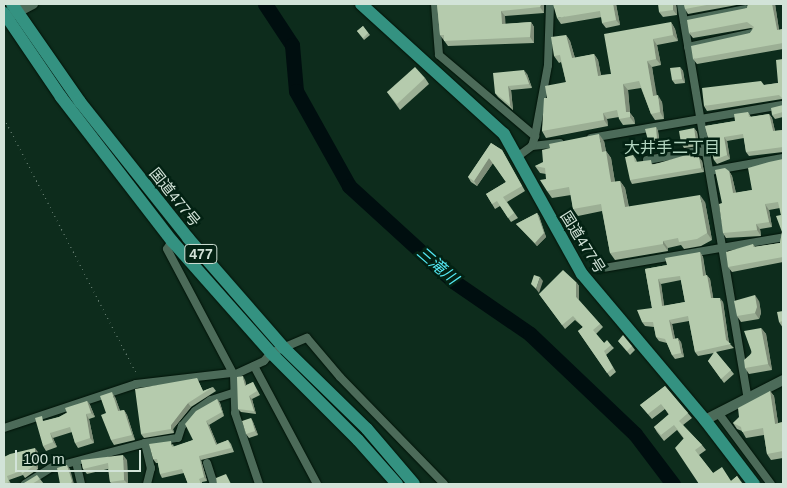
<!DOCTYPE html>
<meta charset="utf-8">
<style>
body{margin:0}
#map{position:relative;width:787px;height:488px;overflow:hidden;background:#0d2c1c;font-family:Arial,"Noto Sans JP",sans-serif}
div>[style]{position:absolute}
.river>*{height:15px;margin:-7.5px;padding:0 7.5px;transform-origin:7.5px;border-radius:7.5px;background:#000e0f}
.path>*{height:1px;margin-top:-0.5px;transform-origin:0;background:repeating-linear-gradient(90deg,#698174 0 1px,transparent 0 5px)}
.roads{filter:drop-shadow(0 0 1px #001308) drop-shadow(0 0 1px #001308)}
.minor>*{height:8px;margin:-4px;padding:0 4px;transform-origin:4px;border-radius:4px;background:#4c6b59}
.tertiary>*{height:10px;margin:-5px;padding:0 5px;transform-origin:5px;border-radius:5px;background:#4c6b59}
.trunk>*{height:12px;margin:-6px;padding:0 6px;transform-origin:6px;border-radius:6px;background:#349281}
.wall>*{inset:0;background:#9caf95}
.shaded-wall>*{inset:0;background:#7f8e79}
.building>*{inset:0;background:#b5cbad}
span{translate:-50% -50%;white-space:nowrap;text-align:center;line-height:1.15;-webkit-text-stroke:5px #032213;paint-order:stroke}
.shield-label span{padding:1px 4px;background:#032213;border:1px solid;border-radius:4px;-webkit-text-stroke-width:0}
.shield-label{font-size:14px;color:#d2e3d8;font-weight:700}
.street-label{font-size:15px;color:#d2e3d8}
.neighbourhood-label{font-size:16px;color:#b3d6c1}
.water-label{font-size:16px;color:#53e8f4;font-style:italic}
.frame{position:absolute;inset:0;border:5px solid #d2e3d8;pointer-events:none}
.scale{position:absolute;left:15px;top:450px;width:126px;height:22px;box-sizing:border-box;border:2px solid #d2e3d8;border-top:0;padding-left:6px;font-size:15px;line-height:18px;white-space:nowrap;color:#d2e3d8;-webkit-text-stroke:4px #032213;paint-order:stroke}
</style>
<div id="map">
<div class="river">
<div style="left:265px;top:4px;width:49px;rotate:56.6deg"></div>
<div style="left:292px;top:45px;width:46px;rotate:85deg"></div>
<div style="left:296px;top:91px;width:109px;rotate:60.8deg"></div>
<div style="left:349px;top:186px;width:141px;rotate:42.4deg"></div>
<div style="left:453px;top:281px;width:93px;rotate:34.5deg"></div>
<div style="left:530px;top:334px;width:145px;rotate:43.6deg"></div>
<div style="left:635px;top:434px;width:63px;rotate:52.8deg"></div>
</div>
<div class="path">
<div style="left:4px;top:118px;width:289px;rotate:62.6deg"></div>
</div>
<div class="roads">
<div class="minor">
<div style="left:435px;top:4px;width:51px;rotate:85.5deg"></div>
<div style="left:439px;top:55px;width:126px;rotate:40.2deg"></div>
<div style="left:681px;top:4px;width:402px;rotate:80.4deg"></div>
<div style="left:684px;top:21px;width:62px;rotate:-11.1deg"></div>
<div style="left:688px;top:47px;width:66px;rotate:-12.3deg"></div>
<div style="left:591px;top:138px;width:195px;rotate:-9.8deg"></div>
<div style="left:532px;top:146px;width:28px;rotate:-6deg"></div>
<div style="left:517px;top:157px;width:19px;rotate:-36deg"></div>
<div style="left:532px;top:146px;width:10px;rotate:-73deg"></div>
<div style="left:535px;top:136px;width:72px;rotate:-79.6deg"></div>
<div style="left:548px;top:65px;width:61px;rotate:-88.1deg"></div>
<div style="left:647px;top:160px;width:51px;rotate:-10.2deg"></div>
<div style="left:697px;top:151px;width:10px;rotate:11deg"></div>
<div style="left:710px;top:171px;width:74px;rotate:-10.1deg"></div>
<div style="left:172px;top:241px;width:9px;rotate:122deg"></div>
<div style="left:167px;top:249px;width:143px;rotate:62deg"></div>
<div style="left:598px;top:269px;width:185px;rotate:-9.7deg"></div>
<div style="left:254px;top:366px;width:134px;rotate:61.9deg"></div>
<div style="left:234px;top:375px;width:33px;rotate:-25deg"></div>
<div style="left:264px;top:361px;width:11px;rotate:-49deg"></div>
<div style="left:271px;top:353px;width:39px;rotate:-23deg"></div>
<div style="left:307px;top:338px;width:51px;rotate:49.8deg"></div>
<div style="left:340px;top:377px;width:149px;rotate:45.8deg"></div>
<div style="left:234px;top:375px;width:38px;rotate:88deg"></div>
<div style="left:235px;top:413px;width:75px;rotate:71.3deg"></div>
<div style="left:719px;top:414px;width:87px;rotate:53.4deg"></div>
<div style="left:4px;top:428px;width:139px;rotate:-18.4deg"></div>
<div style="left:136px;top:384px;width:96px;rotate:-6.6deg"></div>
<div style="left:145px;top:443px;width:26px;rotate:77deg"></div>
<div style="left:151px;top:468px;width:16px;rotate:104deg"></div>
<div style="left:76px;top:462px;width:23px;rotate:77deg"></div>
<div style="left:207px;top:463px;width:22px;rotate:72deg"></div>
<div style="left:25px;top:484px;width:31px;rotate:-32deg"></div>
<div style="left:51px;top:468px;width:97px;rotate:-14.9deg"></div>
<div style="left:145px;top:443px;width:33px;rotate:-9deg"></div>
<div style="left:178px;top:438px;width:13px;rotate:-72deg"></div>
<div style="left:182px;top:426px;width:20px;rotate:-49deg"></div>
<div style="left:195px;top:411px;width:19px;rotate:-35deg"></div>
<div style="left:211px;top:400px;width:22px;rotate:-18deg"></div>
</div>
<div class="tertiary">
<div style="left:12px;top:15px;width:24px;rotate:-28deg"></div>
<div style="left:705px;top:420px;width:88px;rotate:-27.1deg"></div>
</div>
<div class="trunk">
<div style="left:12px;top:4px;width:119px;rotate:55.2deg"></div>
<div style="left:80px;top:102px;width:174px;rotate:51.5deg"></div>
<div style="left:188px;top:238px;width:146px;rotate:48.9deg"></div>
<div style="left:284px;top:348px;width:116px;rotate:44.3deg"></div>
<div style="left:367px;top:429px;width:72px;rotate:49.5deg"></div>
<div style="left:361px;top:4px;width:193px;rotate:42.3deg"></div>
<div style="left:504px;top:134px;width:160px;rotate:60.9deg"></div>
<div style="left:582px;top:274px;width:191px;rotate:49.9deg"></div>
<div style="left:705px;top:420px;width:81px;rotate:52.6deg"></div>
<div style="left:4px;top:13px;width:102px;rotate:55.8deg"></div>
<div style="left:61px;top:97px;width:182px;rotate:52.4deg"></div>
<div style="left:172px;top:241px;width:149px;rotate:48.5deg"></div>
<div style="left:271px;top:353px;width:123px;rotate:45deg"></div>
<div style="left:358px;top:440px;width:59px;rotate:48.4deg"></div>
</div>
</div>
<div class="wall">
<div style="clip-path:polygon(437px 4px,544px 4px,544px 13px,505px 16px,505px 24px,531px 22px,534px 27px,534px 43px,448px 46px,440px 35px)"></div>
<div style="clip-path:polygon(616px 4px,620px 25px,606px 28px,602px 23px,602px 17px,561px 24px,557px 18px)"></div>
<div style="clip-path:polygon(676px 4px,677px 15px,663px 17px,659px 12px)"></div>
<div style="clip-path:polygon(684px 4px,742px 4px,688px 14px,685px 9px)"></div>
<div style="clip-path:polygon(748px 4px,775px 4px,779px 30px,783px 29px,783px 49px,697px 64px,693px 59px,750px 33px,753px 29px,751px 28px,693px 38px,689px 33px,747px 8px)"></div>
<div style="clip-path:polygon(671px 22px,675px 29px,678px 41px,657px 45px,661px 65px,652px 67px,656px 96px,662px 102px,664px 119px,655px 120px,651px 114px,641px 88px,628px 90px,630px 113px,634px 118px,635px 124px,623px 125px,619px 119px,619px 117px,607px 119px,608px 126px,546px 138px,542px 131px,547px 98px,566px 82px,561px 62px,559px 63px,554px 56px,566px 35px,570px 41px,575px 58px,594px 54px,598px 60px,601px 75px,611px 74px)"></div>
<div style="clip-path:polygon(363px 26px,370px 35px,364px 40px,357px 31px)"></div>
<div style="clip-path:polygon(783px 59px,783px 100px,782px 99px,707px 111px,704px 106px,764px 85px,778px 83px)"></div>
<div style="clip-path:polygon(680px 67px,683px 71px,685px 83px,675px 84px,672px 80px)"></div>
<div style="clip-path:polygon(527px 74px,532px 88px,511px 90px,513px 110px,498px 97px,495px 93px)"></div>
<div style="clip-path:polygon(425px 78px,429px 84px,400px 110px,387px 92px)"></div>
<div style="clip-path:polygon(783px 105px,783px 117px,775px 119px,772px 115px)"></div>
<div style="clip-path:polygon(748px 112px,751px 117px,769px 114px,772px 118px,775px 131px,783px 130px,783px 152px,749px 156px,746px 152px,744px 138px,727px 141px,730px 159px,717px 164px,714px 160px,705px 126px,735px 121px)"></div>
<div style="clip-path:polygon(656px 127px,658px 131px,660px 146px,651px 148px,649px 144px)"></div>
<div style="clip-path:polygon(694px 128px,697px 132px,699px 146px,684px 148px,681px 143px)"></div>
<div style="clip-path:polygon(604px 141px,606px 151px,611px 158px,615px 182px,620px 181px,625px 188px,629px 207px,705px 202px,712px 240px,701px 246px,684px 249px,681px 245px,668px 248px,668px 251px,615px 260px,610px 253px,602px 211px,578px 216px,573px 209px,571px 195px,552px 198px,547px 191px,546px 174px,540px 173px,535px 166px)"></div>
<div style="clip-path:polygon(491px 143px,502px 150px,525px 191px,507px 202px,518px 218px,511px 222px,500px 206px,495px 209px,486px 194px,506px 182px,493px 163px,477px 186px,471px 182px,468px 177px)"></div>
<div style="clip-path:polygon(633px 155px,636px 159px,637px 162px,654px 164px,696px 157px,702px 161px,704px 172px,632px 184px,630px 180px)"></div>
<div style="clip-path:polygon(783px 159px,783px 262px,732px 272px,728px 267px,753px 244px,755px 247px,780px 243px,782px 232px,781px 215px,780px 208px,769px 210px,772px 227px,760px 229px,761px 236px,726px 238px,723px 233px,722px 203px,729px 171px,732px 176px,736px 193px,752px 190px)"></div>
<div style="clip-path:polygon(537px 213px,539px 216px,546px 237px,537px 246px,519px 227px,516px 224px)"></div>
<div style="clip-path:polygon(evenodd,700px 252px,703px 257px,706px 275px,710px 279px,713px 298px,723px 302px,729px 343px,734px 348px,716px 352px,734px 374px,724px 383px,708px 361px,714px 353px,698px 356px,695px 352px,689px 321px,672px 324px,675px 339px,681px 342px,684px 357px,675px 359px,672px 355px,667px 343px,659px 341px,656px 337px,654px 327px,645px 326px,642px 322px,652px 308px,645px 269px,667px 265px,700px 252px,681px 280px,685px 302px,664px 306px,661px 284px,681px 280px)"></div>
<div style="clip-path:polygon(576px 282px,579px 286px,579px 300px,603px 327px,596px 334px,604px 343px,611px 345px,614px 348px,606px 355px,616px 372px,610px 377px,578px 331px,583px 327px,575px 320px,565px 329px,539px 294px)"></div>
<div style="clip-path:polygon(759px 301px,761px 313px,759px 319px,741px 322px,737px 316px)"></div>
<div style="clip-path:polygon(783px 311px,783px 328px,779px 322px)"></div>
<div style="clip-path:polygon(761px 328px,766px 334px,772px 370px,749px 374px,745px 368px)"></div>
<div style="clip-path:polygon(618px 341px,632px 346px,635px 350px,630px 355px)"></div>
<div style="clip-path:polygon(197px 378px,203px 391px,213px 387px,216px 391px,191px 407px,173px 429px,174px 433px,144px 438px,141px 434px)"></div>
<div style="clip-path:polygon(245px 380px,246px 385px,253px 382px,260px 395px,252px 399px,256px 414px,241px 412px,238px 409px)"></div>
<div style="clip-path:polygon(665px 386px,692px 418px,683px 425px,702px 445px,706px 450px,699px 455px,713px 473px,731px 481px,737px 476px,743px 484px,699px 484px,684px 439px,677px 430px,664px 441px,657px 432px,654px 427px,669px 415px,665px 409px,652px 419px,640px 405px)"></div>
<div style="clip-path:polygon(770px 391px,774px 396px,778px 423px,783px 422px,783px 458px,771px 460px,767px 454px,764px 435px,746px 438px,742px 431px,737px 429px,733px 423px)"></div>
<div style="clip-path:polygon(115px 397px,120px 411px,124px 410px,127px 415px,135px 440px,114px 445px,111px 440px,106px 413px)"></div>
<div style="clip-path:polygon(217px 399px,220px 403px,224px 416px,209px 425px,217px 444px,228px 440px,231px 444px,234px 452px,201px 460px,207px 481px,202px 482px,202px 484px,188px 484px,184px 473px,162px 478px,160px 474px,158px 463px,156px 463px,153px 459px,173px 444px,174px 447px,193px 440px)"></div>
<div style="clip-path:polygon(87px 401px,90px 405px,95px 417px,89px 419px,94px 443px,78px 448px,75px 443px,72px 432px,53px 438px,57px 447px,46px 451px,43px 446px,45px 421px,59px 417px)"></div>
<div style="clip-path:polygon(251px 418px,253px 422px,258px 435px,249px 438px,246px 434px)"></div>
<div style="clip-path:polygon(38px 452px,38px 469px,25px 478px,23px 475px,9px 480px,11px 484px,4px 484px,4px 457px)"></div>
<div style="clip-path:polygon(81px 460px,127px 460px,128px 484px,112px 484px,110px 482px,108px 469px,87px 474px,83px 469px)"></div>
<div style="clip-path:polygon(40px 479px,44px 484px,18px 484px,24px 483px)"></div>
</div>
<div class="shaded-wall">
<div style="clip-path:polygon(541px 4px,544px 4px,544px 13px,540px 7px)"></div>
<div style="clip-path:polygon(613px 4px,616px 4px,620px 25px,616px 20px)"></div>
<div style="clip-path:polygon(673px 4px,676px 4px,677px 15px,673px 10px)"></div>
<div style="clip-path:polygon(772px 4px,775px 4px,780px 36px,777px 30px)"></div>
<div style="clip-path:polygon(501px 11px,505px 16px,506px 29px,502px 24px)"></div>
<div style="clip-path:polygon(531px 22px,534px 27px,534px 43px,530px 37px)"></div>
<div style="clip-path:polygon(671px 22px,675px 29px,678px 41px,673px 35px)"></div>
<div style="clip-path:polygon(566px 35px,570px 41px,577px 65px,572px 58px)"></div>
<div style="clip-path:polygon(653px 39px,657px 45px,661px 65px,656px 59px)"></div>
<div style="clip-path:polygon(594px 54px,598px 60px,602px 82px,598px 76px)"></div>
<div style="clip-path:polygon(647px 61px,652px 67px,658px 102px,653px 96px)"></div>
<div style="clip-path:polygon(680px 67px,683px 71px,685px 83px,682px 79px)"></div>
<div style="clip-path:polygon(524px 70px,527px 74px,532px 88px,529px 84px)"></div>
<div style="clip-path:polygon(623px 84px,628px 90px,630px 113px,634px 118px,635px 124px,626px 112px)"></div>
<div style="clip-path:polygon(508px 86px,511px 90px,513px 110px,510px 105px)"></div>
<div style="clip-path:polygon(658px 95px,662px 102px,664px 119px,660px 112px)"></div>
<div style="clip-path:polygon(603px 113px,607px 119px,608px 126px,604px 120px)"></div>
<div style="clip-path:polygon(769px 114px,772px 118px,776px 136px,773px 131px)"></div>
<div style="clip-path:polygon(656px 127px,658px 131px,660px 146px,657px 142px)"></div>
<div style="clip-path:polygon(694px 128px,697px 132px,699px 146px,696px 142px)"></div>
<div style="clip-path:polygon(599px 134px,604px 141px,607px 157px,606px 151px,611px 158px,616px 189px,611px 182px,602px 152px)"></div>
<div style="clip-path:polygon(724px 137px,727px 141px,730px 159px,727px 155px)"></div>
<div style="clip-path:polygon(699px 157px,702px 161px,704px 172px,701px 168px)"></div>
<div style="clip-path:polygon(489px 158px,493px 163px,477px 186px,474px 181px)"></div>
<div style="clip-path:polygon(729px 171px,732px 176px,737px 198px,733px 193px)"></div>
<div style="clip-path:polygon(620px 181px,625px 188px,630px 214px,625px 207px)"></div>
<div style="clip-path:polygon(700px 195px,705px 202px,712px 240px,707px 233px)"></div>
<div style="clip-path:polygon(765px 204px,769px 210px,772px 227px,769px 222px)"></div>
<div style="clip-path:polygon(537px 213px,539px 216px,546px 237px,537px 246px,535px 243px)"></div>
<div style="clip-path:polygon(756px 224px,760px 229px,761px 236px,757px 230px)"></div>
<div style="clip-path:polygon(663px 241px,668px 248px,668px 251px,663px 244px)"></div>
<div style="clip-path:polygon(700px 252px,703px 257px,706px 280px,703px 276px)"></div>
<div style="clip-path:polygon(707px 275px,710px 279px,714px 302px,711px 298px)"></div>
<div style="clip-path:polygon(540px 277px,543px 281px,539px 293px,536px 289px)"></div>
<div style="clip-path:polygon(658px 279px,661px 284px,665px 311px,662px 306px)"></div>
<div style="clip-path:polygon(576px 282px,579px 286px,579px 301px,576px 297px)"></div>
<div style="clip-path:polygon(755px 295px,759px 301px,761px 313px,759px 319px,755px 313px)"></div>
<div style="clip-path:polygon(720px 298px,723px 302px,729px 344px,726px 340px)"></div>
<div style="clip-path:polygon(669px 320px,672px 324px,676px 343px,673px 339px)"></div>
<div style="clip-path:polygon(761px 328px,766px 334px,772px 370px,768px 364px)"></div>
<div style="clip-path:polygon(678px 338px,681px 342px,684px 357px,681px 353px)"></div>
<div style="clip-path:polygon(243px 376px,245px 380px,247px 390px,245px 386px)"></div>
<div style="clip-path:polygon(770px 391px,774px 396px,779px 429px,775px 424px)"></div>
<div style="clip-path:polygon(112px 392px,115px 397px,122px 416px,118px 411px)"></div>
<div style="clip-path:polygon(249px 396px,252px 399px,256px 414px,254px 411px)"></div>
<div style="clip-path:polygon(217px 399px,220px 403px,224px 416px,222px 412px)"></div>
<div style="clip-path:polygon(87px 401px,90px 405px,95px 417px,91px 413px)"></div>
<div style="clip-path:polygon(188px 403px,191px 407px,173px 429px,174px 433px,171px 429px,171px 425px)"></div>
<div style="clip-path:polygon(124px 410px,127px 415px,135px 440px,132px 435px)"></div>
<div style="clip-path:polygon(86px 414px,89px 419px,94px 443px,90px 438px)"></div>
<div style="clip-path:polygon(251px 418px,253px 422px,258px 435px,255px 431px)"></div>
<div style="clip-path:polygon(206px 421px,209px 425px,219px 449px,216px 445px)"></div>
<div style="clip-path:polygon(50px 433px,53px 438px,57px 447px,53px 442px)"></div>
<div style="clip-path:polygon(35px 448px,38px 452px,38px 469px,35px 465px)"></div>
<div style="clip-path:polygon(123px 455px,127px 460px,128px 484px,124px 480px)"></div>
<div style="clip-path:polygon(199px 456px,201px 460px,207px 481px,204px 477px)"></div>
<div style="clip-path:polygon(67px 465px,70px 469px,74px 484px,71px 484px)"></div>
</div>
<div class="building">
<div style="clip-path:polygon(437px 4px,541px 4px,540px 7px,501px 11px,502px 24px,531px 22px,530px 37px,444px 41px,444px 35px,440px 35px)"></div>
<div style="clip-path:polygon(553px 4px,613px 4px,616px 20px,602px 23px,600px 11px,557px 18px)"></div>
<div style="clip-path:polygon(658px 4px,673px 4px,673px 10px,659px 12px)"></div>
<div style="clip-path:polygon(684px 4px,712px 4px,685px 9px)"></div>
<div style="clip-path:polygon(748px 4px,772px 4px,777px 30px,783px 29px,783px 43px,693px 59px,691px 46px,750px 33px,754px 27px,747px 22px,689px 33px,687px 20px,747px 8px)"></div>
<div style="clip-path:polygon(671px 22px,673px 35px,653px 39px,656px 59px,647px 61px,653px 96px,658px 95px,660px 112px,651px 114px,639px 81px,623px 84px,626px 112px,630px 112px,630px 117px,619px 119px,617px 110px,603px 113px,604px 120px,542px 131px,544px 98px,547px 98px,545px 86px,566px 82px,560px 55px,554px 56px,551px 37px,566px 35px,572px 58px,594px 54px,598px 76px,611px 74px,604px 34px)"></div>
<div style="clip-path:polygon(363px 26px,368px 33px,363px 38px,357px 31px)"></div>
<div style="clip-path:polygon(783px 59px,783px 99px,779px 95px,704px 106px,702px 88px,761px 81px,764px 85px,778px 83px,776px 60px)"></div>
<div style="clip-path:polygon(415px 67px,425px 78px,397px 104px,387px 92px)"></div>
<div style="clip-path:polygon(680px 67px,682px 79px,672px 80px,670px 68px)"></div>
<div style="clip-path:polygon(524px 70px,529px 84px,508px 86px,510px 105px,495px 93px,493px 73px)"></div>
<div style="clip-path:polygon(783px 105px,783px 113px,783px 112px,772px 115px,771px 108px)"></div>
<div style="clip-path:polygon(748px 112px,749px 117px,769px 114px,773px 131px,783px 130px,783px 147px,746px 152px,743px 134px,724px 137px,727px 155px,714px 160px,705px 126px,735px 121px,734px 114px)"></div>
<div style="clip-path:polygon(656px 127px,657px 142px,649px 144px,645px 129px)"></div>
<div style="clip-path:polygon(694px 128px,696px 142px,681px 143px,679px 131px)"></div>
<div style="clip-path:polygon(599px 134px,602px 152px,606px 151px,611px 182px,620px 181px,625px 207px,700px 195px,707px 233px,697px 239px,679px 242px,678px 238px,663px 241px,663px 244px,610px 253px,601px 204px,573px 209px,569px 187px,547px 191px,540px 180px,546px 179px,545px 168px,535px 166px,543px 162px,542px 150px,550px 148px,549px 144px)"></div>
<div style="clip-path:polygon(491px 143px,502px 150px,522px 186px,503px 197px,514px 213px,508px 218px,497px 201px,492px 204px,486px 194px,506px 182px,489px 158px,474px 181px,468px 177px)"></div>
<div style="clip-path:polygon(693px 153px,694px 158px,699px 157px,701px 168px,630px 180px,625px 157px,633px 155px,635px 162px,651px 160px,652px 165px)"></div>
<div style="clip-path:polygon(783px 159px,783px 257px,728px 267px,726px 252px,753px 244px,753px 247px,780px 243px,782px 232px,776px 216px,781px 215px,778px 202px,765px 204px,769px 222px,756px 224px,757px 230px,723px 233px,719px 204px,722px 203px,715px 170px,725px 168px,729px 171px,733px 193px,752px 190px,748px 168px,769px 162px)"></div>
<div style="clip-path:polygon(537px 213px,544px 233px,535px 243px,516px 224px)"></div>
<div style="clip-path:polygon(evenodd,700px 252px,703px 276px,707px 275px,711px 298px,720px 298px,726px 340px,731px 344px,695px 352px,688px 316px,669px 320px,673px 339px,678px 338px,681px 353px,672px 355px,665px 339px,656px 337px,653px 322px,642px 322px,637px 310px,652px 308px,645px 269px,667px 265px,665px 258px,700px 252px,680px 276px,685px 302px,662px 306px,658px 279px,680px 276px)"></div>
<div style="clip-path:polygon(563px 270px,576px 282px,576px 297px,600px 324px,593px 330px,604px 343px,607px 340px,611px 345px,604px 351px,613px 368px,607px 373px,578px 331px,583px 327px,573px 316px,562px 325px,539px 294px)"></div>
<div style="clip-path:polygon(534px 275px,540px 277px,536px 289px,531px 284px)"></div>
<div style="clip-path:polygon(755px 295px,757px 307px,755px 313px,737px 316px,734px 301px)"></div>
<div style="clip-path:polygon(783px 311px,783px 321px,779px 322px,777px 312px)"></div>
<div style="clip-path:polygon(761px 328px,768px 364px,745px 368px,744px 360px,752px 353px,744px 331px)"></div>
<div style="clip-path:polygon(623px 335px,632px 346px,627px 351px,618px 341px)"></div>
<div style="clip-path:polygon(715px 351px,731px 370px,721px 379px,708px 361px)"></div>
<div style="clip-path:polygon(243px 376px,245px 386px,253px 382px,257px 391px,249px 396px,254px 411px,238px 409px,237px 377px)"></div>
<div style="clip-path:polygon(197px 378px,203px 391px,213px 387px,188px 403px,171px 425px,171px 429px,141px 434px,135px 389px)"></div>
<div style="clip-path:polygon(665px 386px,688px 413px,679px 421px,702px 445px,695px 450px,698px 454px,713px 473px,722px 467px,731px 481px,737px 476px,742px 484px,699px 484px,675px 448px,684px 438px,674px 425px,661px 435px,654px 427px,669px 414px,661px 404px,648px 414px,640px 405px)"></div>
<div style="clip-path:polygon(770px 391px,775px 424px,783px 422px,783px 451px,767px 454px,763px 428px,742px 432px,741px 427px,733px 423px,739px 417px,738px 408px)"></div>
<div style="clip-path:polygon(112px 392px,118px 411px,124px 410px,132px 435px,111px 440px,101px 415px,106px 413px,100px 396px)"></div>
<div style="clip-path:polygon(217px 399px,222px 412px,206px 421px,216px 445px,228px 440px,231px 448px,199px 456px,204px 477px,199px 479px,201px 484px,188px 484px,182px 469px,160px 474px,157px 459px,153px 459px,149px 444px,171px 441px,172px 447px,193px 440px,185px 424px,196px 411px)"></div>
<div style="clip-path:polygon(87px 401px,91px 413px,86px 414px,90px 438px,75px 443px,70px 427px,50px 433px,53px 442px,43px 446px,35px 418px,42px 416px,43px 421px,59px 417px,67px 413px,65px 408px)"></div>
<div style="clip-path:polygon(251px 418px,255px 431px,246px 434px,242px 421px)"></div>
<div style="clip-path:polygon(35px 448px,35px 465px,22px 474px,21px 471px,7px 476px,9px 482px,4px 484px,4px 457px,10px 454px)"></div>
<div style="clip-path:polygon(123px 455px,124px 480px,110px 482px,108px 463px,83px 469px,81px 460px)"></div>
<div style="clip-path:polygon(67px 465px,72px 481px,71px 484px,58px 484px,60px 484px,57px 468px)"></div>
<div style="clip-path:polygon(226px 474px,231px 484px,217px 484px,216px 478px)"></div>
<div style="clip-path:polygon(37px 475px,40px 479px,32px 484px,18px 484px,24px 483px)"></div>
</div>
<div class="shield-label">
<span style="left:201px;top:254px">477</span>
</div>
<div class="street-label">
<span style="left:175px;top:197px;rotate:51deg">国道477号</span>
<span style="left:583px;top:242px;rotate:58deg">国道477号</span>
</div>
<div class="neighbourhood-label">
<span style="left:672px;top:148px">大井手二丁目</span>
</div>
<div class="water-label">
<span style="left:437px;top:266px;rotate:41deg">三滝川</span>
</div>
<div class="frame"></div>
<div class="scale">100 m</div>
</div>
